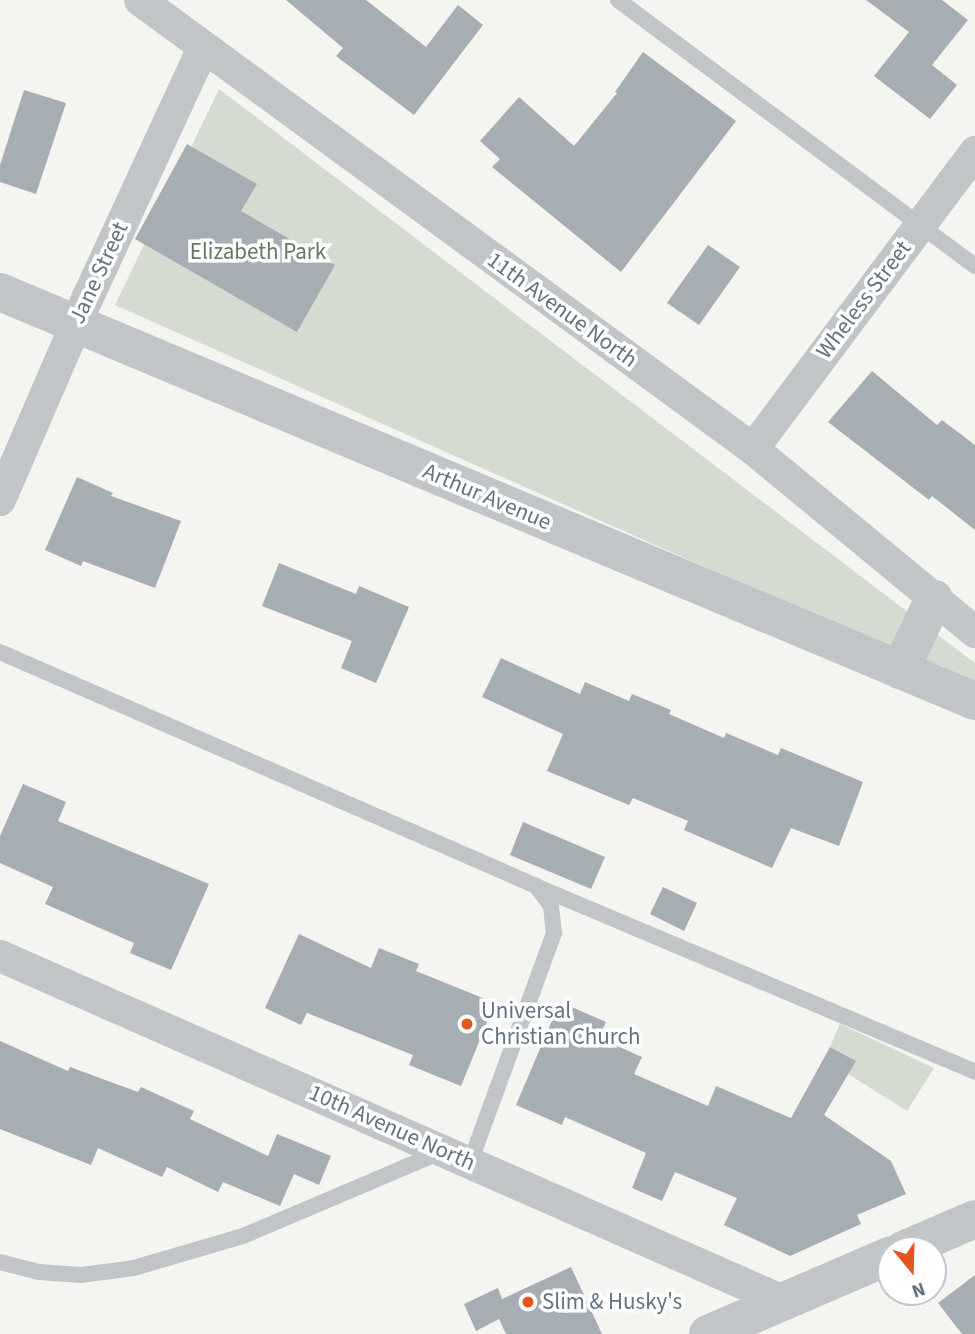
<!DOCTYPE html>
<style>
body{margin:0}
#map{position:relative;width:975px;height:1334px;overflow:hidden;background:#f4f4f0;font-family:"Source Sans 3",sans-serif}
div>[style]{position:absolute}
.green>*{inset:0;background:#d5dbd1}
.building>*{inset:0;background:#a6aeb4}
.service>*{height:16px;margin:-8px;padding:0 8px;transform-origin:8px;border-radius:8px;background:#c1c5c8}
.minor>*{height:32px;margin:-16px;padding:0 16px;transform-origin:16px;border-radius:16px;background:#c1c5c8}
.tertiary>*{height:38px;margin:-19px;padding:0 19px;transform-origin:19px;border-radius:19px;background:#c1c5c8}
.dots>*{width:19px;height:19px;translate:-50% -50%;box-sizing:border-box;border:4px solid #fff;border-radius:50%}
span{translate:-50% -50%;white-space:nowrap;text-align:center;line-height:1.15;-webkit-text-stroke:7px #fff;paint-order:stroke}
.park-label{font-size:23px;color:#657962}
.street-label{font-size:23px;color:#637382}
.poi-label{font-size:23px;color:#637382}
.left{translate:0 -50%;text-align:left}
.north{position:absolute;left:877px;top:1236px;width:70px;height:70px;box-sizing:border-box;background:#fff;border:2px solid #c1c7cd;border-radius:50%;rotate:161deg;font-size:19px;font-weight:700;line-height:28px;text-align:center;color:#637382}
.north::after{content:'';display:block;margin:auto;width:24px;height:32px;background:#e45620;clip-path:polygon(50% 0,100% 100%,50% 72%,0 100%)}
</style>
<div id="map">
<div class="green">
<div style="clip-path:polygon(219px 89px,975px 663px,975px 687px,115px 305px)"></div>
<div style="clip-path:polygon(840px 1024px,934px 1068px,907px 1111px,848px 1074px,856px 1061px,830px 1047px)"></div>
</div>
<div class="building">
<div style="clip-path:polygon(286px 0,366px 0,426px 47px,458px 5px,483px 25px,414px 115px,336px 56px,343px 48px)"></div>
<div style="clip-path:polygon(866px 0,942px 0,968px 20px,932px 65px,957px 85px,930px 119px,874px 76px,909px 32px)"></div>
<div style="clip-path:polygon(643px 52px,736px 121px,621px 272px,492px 167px,500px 159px,480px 141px,519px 97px,574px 146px,617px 93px,615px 92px)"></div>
<div style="clip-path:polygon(24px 90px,66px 103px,36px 194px,0 182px,0 165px)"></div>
<div style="clip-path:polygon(187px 144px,257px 184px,241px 211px,335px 265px,297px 332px,135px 239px)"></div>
<div style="clip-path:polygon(708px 245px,740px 267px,699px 325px,667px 303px)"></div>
<div style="clip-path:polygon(872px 371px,937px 425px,942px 420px,975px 445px,975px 530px,932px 496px,929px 500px,828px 422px)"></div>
<div style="clip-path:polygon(77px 477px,113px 493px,111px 496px,181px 521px,155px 588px,83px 561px,81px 566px,45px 550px)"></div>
<div style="clip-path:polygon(279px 563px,356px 594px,359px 586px,409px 607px,376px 683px,341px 668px,352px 641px,262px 606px)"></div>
<div style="clip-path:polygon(501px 658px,580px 694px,585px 682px,629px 701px,632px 694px,671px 710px,669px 714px,724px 738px,726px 733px,778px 755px,781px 748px,863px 782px,839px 846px,791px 828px,772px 868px,684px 830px,688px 821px,633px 798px,629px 805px,547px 771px,563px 734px,482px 697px)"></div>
<div style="clip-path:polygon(23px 784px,66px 802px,58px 821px,209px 884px,171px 970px,130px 953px,134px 943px,45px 904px,53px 887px,0 863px,0 836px)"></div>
<div style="clip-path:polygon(523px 822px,605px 857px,591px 889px,510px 855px)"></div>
<div style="clip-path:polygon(663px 887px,697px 903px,684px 931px,650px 914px)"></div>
<div style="clip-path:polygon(299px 934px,371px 968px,379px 948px,419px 964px,416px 971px,495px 1003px,461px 1086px,409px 1065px,413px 1055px,307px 1013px,301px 1025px,265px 1008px)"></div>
<div style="clip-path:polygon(560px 1002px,606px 1022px,599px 1038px,642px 1057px,634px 1074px,708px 1106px,716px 1086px,791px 1118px,830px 1047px,856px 1061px,824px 1115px,891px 1161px,906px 1194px,857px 1215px,861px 1224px,790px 1256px,724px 1225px,737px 1198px,675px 1172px,662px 1201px,632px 1188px,646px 1153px,565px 1117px,562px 1125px,516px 1105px)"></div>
<div style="clip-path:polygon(0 1041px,68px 1071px,70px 1067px,138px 1092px,141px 1087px,194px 1111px,190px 1119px,268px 1156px,277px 1134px,331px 1156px,319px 1185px,294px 1174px,280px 1206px,223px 1182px,218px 1192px,167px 1167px,162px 1177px,98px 1148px,91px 1165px,0 1129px)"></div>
<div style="clip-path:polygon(571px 1267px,602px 1334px,506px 1334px,499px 1319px,476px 1331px,464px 1304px,498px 1288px,502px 1299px)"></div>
<div style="clip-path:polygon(975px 1275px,975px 1334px,962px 1334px,938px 1303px)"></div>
</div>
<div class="service">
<div style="left:618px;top:0;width:445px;rotate:36.7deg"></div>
<div style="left:0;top:652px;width:585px;rotate:23.58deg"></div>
<div style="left:536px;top:886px;width:25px;rotate:53deg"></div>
<div style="left:551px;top:906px;width:27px;rotate:84deg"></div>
<div style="left:554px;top:933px;width:244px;rotate:110.1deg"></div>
<div style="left:538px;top:887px;width:475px;rotate:22.9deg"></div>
<div style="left:0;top:1262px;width:40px;rotate:14.4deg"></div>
<div style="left:39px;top:1272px;width:42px;rotate:4.1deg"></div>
<div style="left:81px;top:1275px;width:53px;rotate:-7.5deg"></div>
<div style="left:134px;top:1268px;width:114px;rotate:-16.4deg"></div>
<div style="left:243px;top:1236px;width:217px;rotate:-23deg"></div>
</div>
<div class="minor">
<div style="left:140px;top:0;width:760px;rotate:36.22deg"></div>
<div style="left:753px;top:449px;width:288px;rotate:39.5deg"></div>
<div style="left:753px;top:449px;width:371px;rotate:-53.2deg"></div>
<div style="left:0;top:500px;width:221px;rotate:-66.6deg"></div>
<div style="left:88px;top:297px;width:274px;rotate:-65.2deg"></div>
<div style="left:0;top:956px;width:856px;rotate:23.78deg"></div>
</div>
<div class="tertiary">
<div style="left:0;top:292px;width:1057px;rotate:22.76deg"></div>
<div style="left:900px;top:670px;width:79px;rotate:-64.4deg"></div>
<div style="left:903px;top:1250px;width:78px;rotate:-23.3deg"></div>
<div style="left:708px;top:1334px;width:199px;rotate:-23.3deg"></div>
</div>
<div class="dots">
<div style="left:467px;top:1024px;background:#e45620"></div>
<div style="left:528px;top:1302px;background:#e45620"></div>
</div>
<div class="park-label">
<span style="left:258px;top:252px">Elizabeth Park</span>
</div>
<div class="street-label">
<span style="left:99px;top:273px;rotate:-65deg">Jane Street</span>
<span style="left:864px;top:300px;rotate:-53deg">Wheless Street</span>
<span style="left:562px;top:310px;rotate:36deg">11th Avenue North</span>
<span style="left:487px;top:497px;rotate:23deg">Arthur Avenue</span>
<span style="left:392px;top:1128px;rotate:24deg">10th Avenue North</span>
</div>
<div class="poi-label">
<span class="left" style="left:481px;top:1024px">Universal<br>Christian Church</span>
<span class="left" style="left:542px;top:1302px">Slim &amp; Husky's</span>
</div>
<div class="north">N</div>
</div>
